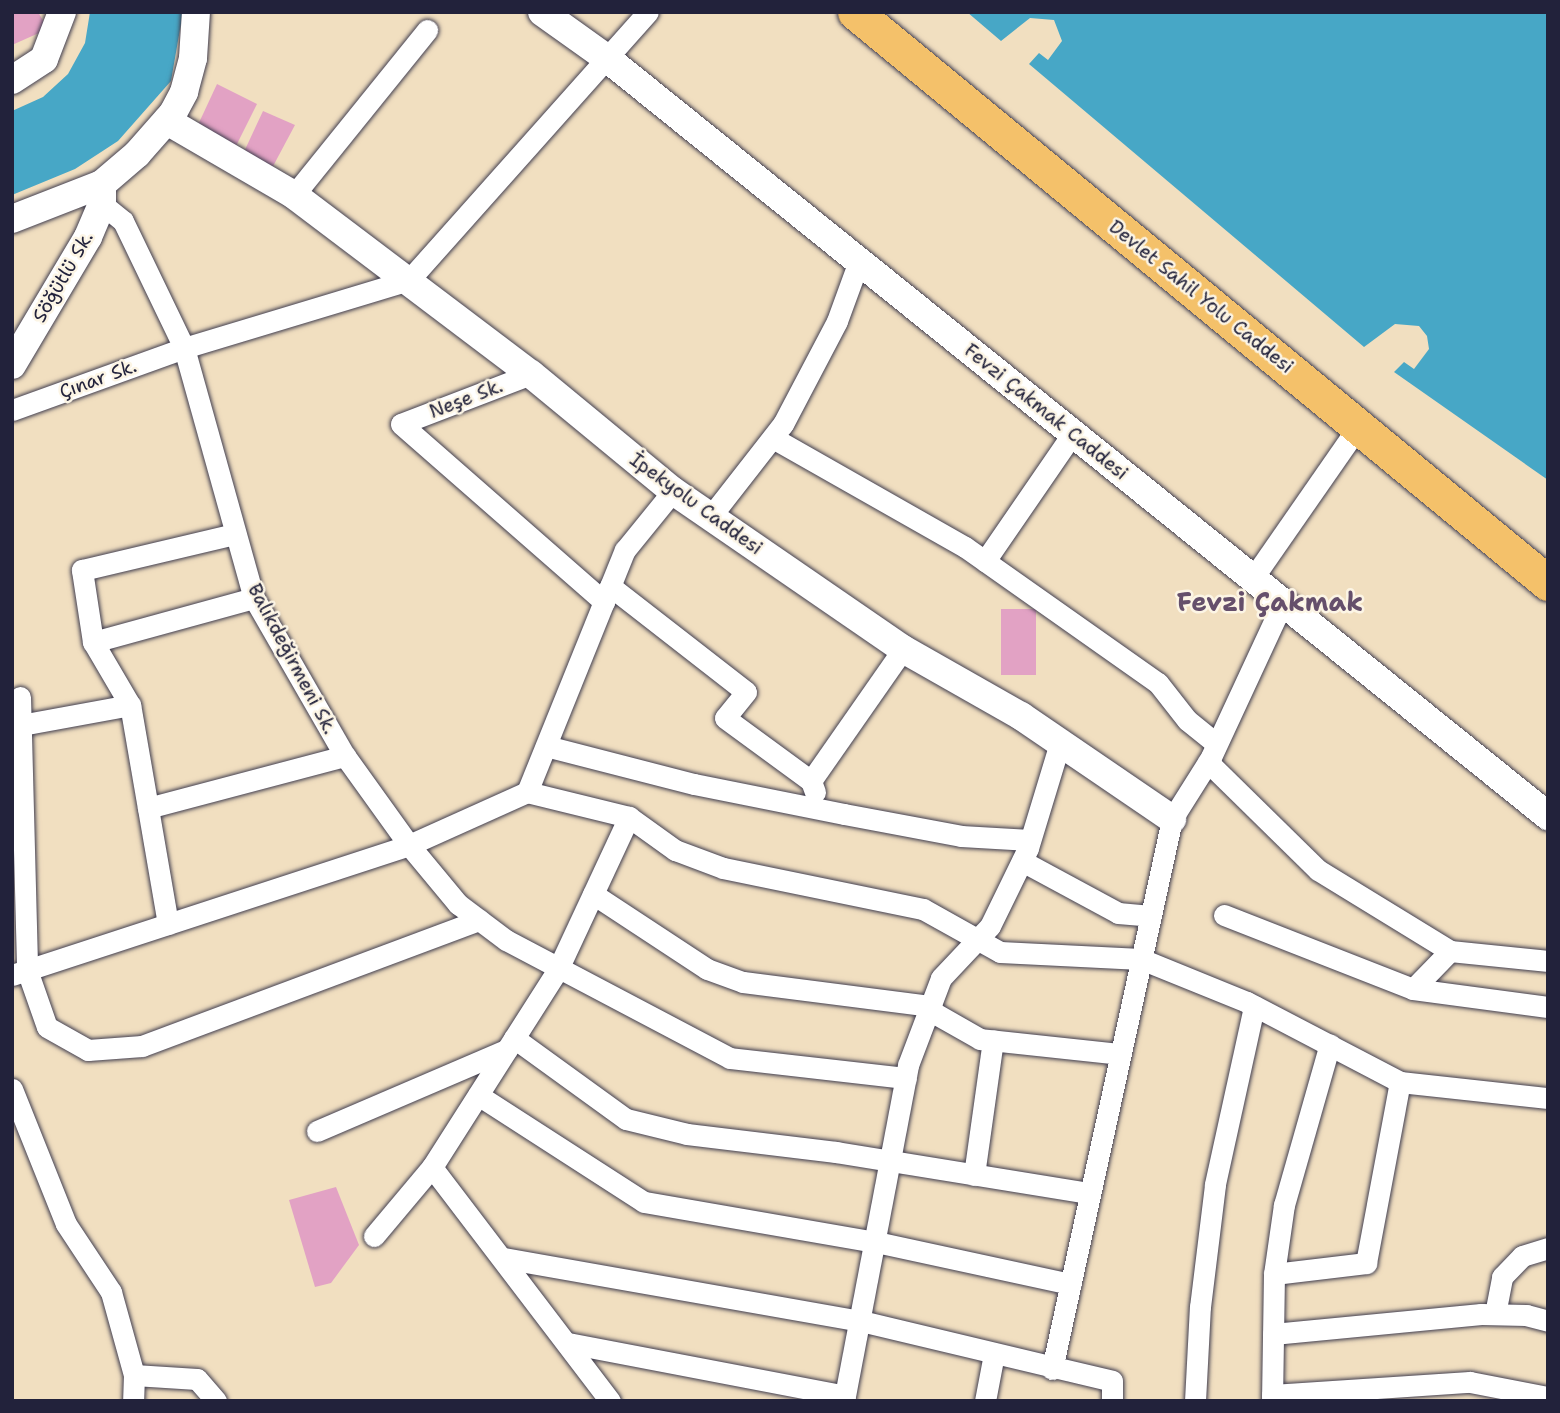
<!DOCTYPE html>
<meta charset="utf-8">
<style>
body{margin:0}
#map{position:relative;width:1560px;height:1413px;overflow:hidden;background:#f1dfc0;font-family:"Shantell Sans",sans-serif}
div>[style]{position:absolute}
.water>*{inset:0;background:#47a7c6}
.building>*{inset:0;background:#e2a2c4}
.roads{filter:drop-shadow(0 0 2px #413e4f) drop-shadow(0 0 2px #413e4f)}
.minor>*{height:21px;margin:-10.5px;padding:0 10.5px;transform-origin:10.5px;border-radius:10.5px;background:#fff}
.tertiary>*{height:28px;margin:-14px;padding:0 14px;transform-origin:14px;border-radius:14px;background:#fff}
.primary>*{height:35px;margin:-17.5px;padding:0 17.5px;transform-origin:17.5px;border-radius:17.5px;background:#f4c16a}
span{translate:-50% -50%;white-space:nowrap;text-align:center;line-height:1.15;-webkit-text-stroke:5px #fcf5e5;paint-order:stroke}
.street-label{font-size:19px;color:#22223b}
.district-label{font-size:26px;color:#654f6b;font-weight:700}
.frame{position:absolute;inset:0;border:14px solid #22223b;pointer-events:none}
</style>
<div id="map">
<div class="water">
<div style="clip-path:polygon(90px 12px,183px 12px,171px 81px,118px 141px,75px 169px,12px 195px,12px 111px,43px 97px,68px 74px,85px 43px)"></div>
<div style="clip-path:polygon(967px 12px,1548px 12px,1548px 480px,1394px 372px,1404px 362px,1414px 369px,1429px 349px,1427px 336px,1419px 326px,1395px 324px,1364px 347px,1029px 64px,1039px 53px,1048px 60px,1062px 41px,1054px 20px,1030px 18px,1001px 41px)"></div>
</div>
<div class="building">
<div style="clip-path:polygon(12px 12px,38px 12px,48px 29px,12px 45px)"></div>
<div style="clip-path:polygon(217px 84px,257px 104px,233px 152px,197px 127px)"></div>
<div style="clip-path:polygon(263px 111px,295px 125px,271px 170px,243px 154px)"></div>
<div style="clip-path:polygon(1001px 609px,1036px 609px,1036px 675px,1001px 675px)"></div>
<div style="clip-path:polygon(336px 1187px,359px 1245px,331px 1283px,315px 1287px,289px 1200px)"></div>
</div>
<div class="roads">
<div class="minor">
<div style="left:294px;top:195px;width:212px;rotate:-51.1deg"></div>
<div style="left:102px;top:204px;width:27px;rotate:39deg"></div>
<div style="left:123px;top:221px;width:141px;rotate:64.3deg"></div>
<div style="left:184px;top:348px;width:260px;rotate:74.4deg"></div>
<div style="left:254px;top:598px;width:182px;rotate:60.1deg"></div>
<div style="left:345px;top:756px;width:110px;rotate:54.3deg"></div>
<div style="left:409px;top:845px;width:77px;rotate:50.3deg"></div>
<div style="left:458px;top:904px;width:60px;rotate:36.9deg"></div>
<div style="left:506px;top:940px;width:253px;rotate:27.8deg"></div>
<div style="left:730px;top:1058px;width:177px;rotate:6.5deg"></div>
<div style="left:531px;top:374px;width:139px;rotate:159deg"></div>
<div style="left:401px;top:424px;width:270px;rotate:41.2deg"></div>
<div style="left:12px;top:410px;width:183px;rotate:-19.8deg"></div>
<div style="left:184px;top:348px;width:235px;rotate:-16.8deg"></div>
<div style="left:409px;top:280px;width:359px;rotate:-48.3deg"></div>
<div style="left:773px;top:438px;width:221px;rotate:29.6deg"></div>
<div style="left:965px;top:547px;width:236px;rotate:35.2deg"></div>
<div style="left:1158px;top:683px;width:47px;rotate:51.9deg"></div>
<div style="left:1187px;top:720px;width:38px;rotate:39deg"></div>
<div style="left:711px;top:516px;width:117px;rotate:-52deg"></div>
<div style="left:783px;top:424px;width:116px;rotate:-62.3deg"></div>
<div style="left:837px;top:321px;width:64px;rotate:-69.9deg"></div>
<div style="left:985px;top:561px;width:155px;rotate:-55.5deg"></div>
<div style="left:1253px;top:578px;width:184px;rotate:-55.2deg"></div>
<div style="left:610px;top:586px;width:172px;rotate:37.9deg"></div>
<div style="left:746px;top:692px;width:33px;rotate:129deg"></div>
<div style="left:725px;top:718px;width:107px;rotate:36.2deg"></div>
<div style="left:93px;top:642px;width:167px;rotate:-15.3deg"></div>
<div style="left:20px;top:697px;width:273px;rotate:88.5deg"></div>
<div style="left:27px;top:970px;width:60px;rotate:70.7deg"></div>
<div style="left:47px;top:1027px;width:47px;rotate:29.3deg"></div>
<div style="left:88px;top:1050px;width:54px;rotate:-4.2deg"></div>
<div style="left:142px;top:1046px;width:360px;rotate:-20.5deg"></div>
<div style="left:21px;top:725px;width:111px;rotate:-10.4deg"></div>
<div style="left:546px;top:746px;width:153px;rotate:14.4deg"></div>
<div style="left:694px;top:784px;width:153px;rotate:11.3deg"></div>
<div style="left:844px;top:814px;width:119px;rotate:10.6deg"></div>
<div style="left:961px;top:836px;width:69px;rotate:3.3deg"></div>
<div style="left:1208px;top:762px;width:154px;rotate:44.5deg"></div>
<div style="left:1318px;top:870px;width:155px;rotate:31.5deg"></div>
<div style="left:1450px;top:951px;width:99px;rotate:5.8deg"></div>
<div style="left:527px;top:792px;width:105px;rotate:13.8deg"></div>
<div style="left:629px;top:817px;width:57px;rotate:35.7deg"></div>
<div style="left:675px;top:850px;width:51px;rotate:20.6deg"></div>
<div style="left:723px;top:868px;width:204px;rotate:11.6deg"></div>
<div style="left:923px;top:909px;width:88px;rotate:29.2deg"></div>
<div style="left:1000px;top:952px;width:141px;rotate:2.8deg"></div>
<div style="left:1141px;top:959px;width:114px;rotate:22.1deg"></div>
<div style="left:1247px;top:1002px;width:173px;rotate:27.6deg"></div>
<div style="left:1400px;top:1082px;width:149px;rotate:6.2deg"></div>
<div style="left:815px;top:792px;width:12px;rotate:-110deg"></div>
<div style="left:811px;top:781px;width:161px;rotate:-55.1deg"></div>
<div style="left:148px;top:808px;width:204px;rotate:-14.8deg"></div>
<div style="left:1022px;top:861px;width:109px;rotate:28.4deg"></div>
<div style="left:1118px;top:913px;width:33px;rotate:5deg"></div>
<div style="left:593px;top:894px;width:136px;rotate:33.3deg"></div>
<div style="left:707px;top:969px;width:38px;rotate:20deg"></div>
<div style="left:743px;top:982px;width:190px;rotate:7.3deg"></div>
<div style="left:1224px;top:915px;width:203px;rotate:21.4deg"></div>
<div style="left:1413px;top:989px;width:53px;rotate:-45.8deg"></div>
<div style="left:168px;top:924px;width:222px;rotate:-99.8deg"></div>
<div style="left:130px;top:705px;width:73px;rotate:-120.4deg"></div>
<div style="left:93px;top:642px;width:73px;rotate:-98.7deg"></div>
<div style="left:82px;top:570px;width:156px;rotate:-13.3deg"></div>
<div style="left:12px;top:975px;width:418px;rotate:-18.1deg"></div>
<div style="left:409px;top:845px;width:129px;rotate:-24.2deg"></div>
<div style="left:527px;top:792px;width:261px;rotate:-68deg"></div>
<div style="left:625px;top:550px;width:76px;rotate:-50.9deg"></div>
<div style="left:1413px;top:989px;width:136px;rotate:7.6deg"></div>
<div style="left:929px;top:1010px;width:59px;rotate:29.6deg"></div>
<div style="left:980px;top:1039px;width:141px;rotate:6.1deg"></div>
<div style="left:514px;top:1038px;width:138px;rotate:35.9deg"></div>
<div style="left:626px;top:1119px;width:63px;rotate:13.8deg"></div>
<div style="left:687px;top:1134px;width:150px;rotate:6.9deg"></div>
<div style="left:836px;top:1152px;width:257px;rotate:9.2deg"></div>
<div style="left:12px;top:1089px;width:145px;rotate:68.2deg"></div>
<div style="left:66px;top:1224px;width:82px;rotate:56.5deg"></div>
<div style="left:111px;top:1292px;width:86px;rotate:74.5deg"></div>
<div style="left:134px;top:1375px;width:26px;rotate:92deg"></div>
<div style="left:478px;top:1095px;width:197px;rotate:32.8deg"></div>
<div style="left:644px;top:1202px;width:235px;rotate:9.8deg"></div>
<div style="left:876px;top:1242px;width:199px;rotate:12.2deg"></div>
<div style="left:317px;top:1131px;width:206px;rotate:-23.2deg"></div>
<div style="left:974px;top:1175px;width:136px;rotate:-82deg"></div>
<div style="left:374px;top:1236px;width:90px;rotate:-50deg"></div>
<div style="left:503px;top:1258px;width:364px;rotate:10deg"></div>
<div style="left:861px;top:1321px;width:258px;rotate:13.4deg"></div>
<div style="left:1112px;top:1381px;width:20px;rotate:90deg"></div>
<div style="left:1274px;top:1274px;width:93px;rotate:-6.8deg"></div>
<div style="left:1366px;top:1263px;width:184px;rotate:-79.4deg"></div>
<div style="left:1495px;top:1314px;width:38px;rotate:-79deg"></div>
<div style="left:1502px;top:1277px;width:29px;rotate:-46deg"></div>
<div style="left:1522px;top:1256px;width:27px;rotate:-17deg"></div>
<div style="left:1273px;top:1334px;width:209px;rotate:-5.5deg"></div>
<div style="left:1481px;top:1314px;width:45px;rotate:1.3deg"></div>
<div style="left:1526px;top:1315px;width:23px;rotate:15deg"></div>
<div style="left:568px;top:1343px;width:282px;rotate:10.8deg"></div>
<div style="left:1052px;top:1369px;width:563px;rotate:-77.69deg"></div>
<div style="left:1172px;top:819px;width:73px;rotate:-57.8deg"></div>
<div style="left:1211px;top:757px;width:171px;rotate:-65.1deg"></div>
<div style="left:134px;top:1375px;width:63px;rotate:3.6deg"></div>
<div style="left:197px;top:1379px;width:29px;rotate:49deg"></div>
<div style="left:1272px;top:1395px;width:198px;rotate:-3.8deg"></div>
<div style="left:1470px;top:1382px;width:79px;rotate:10.9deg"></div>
<div style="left:610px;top:1401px;width:294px;rotate:-127.3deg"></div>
<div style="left:432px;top:1167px;width:235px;rotate:-57.5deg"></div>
<div style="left:558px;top:969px;width:168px;rotate:-65deg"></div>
<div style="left:844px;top:1401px;width:342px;rotate:-79.2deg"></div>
<div style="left:908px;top:1065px;width:93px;rotate:-69.2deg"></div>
<div style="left:941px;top:978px;width:71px;rotate:-46.7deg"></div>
<div style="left:990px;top:926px;width:87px;rotate:-64deg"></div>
<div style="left:1028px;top:848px;width:110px;rotate:-73.1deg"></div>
<div style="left:985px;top:1401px;width:48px;rotate:-79.2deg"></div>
<div style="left:1195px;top:1401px;width:94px;rotate:-87deg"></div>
<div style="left:1200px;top:1307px;width:124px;rotate:-83deg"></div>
<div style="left:1215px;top:1184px;width:182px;rotate:-77.6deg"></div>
<div style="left:1272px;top:1401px;width:127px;rotate:-89.1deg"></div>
<div style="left:1274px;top:1274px;width:70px;rotate:-81.8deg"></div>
<div style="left:1284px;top:1205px;width:167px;rotate:-74.1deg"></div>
</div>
<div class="tertiary">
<div style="left:542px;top:12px;width:82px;rotate:35.6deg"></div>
<div style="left:609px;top:60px;width:1206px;rotate:38.84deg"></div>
<div style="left:12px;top:80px;width:38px;rotate:-33deg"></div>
<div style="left:44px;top:59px;width:50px;rotate:-69deg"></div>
<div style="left:167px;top:121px;width:147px;rotate:30.2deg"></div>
<div style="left:294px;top:195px;width:297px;rotate:37.1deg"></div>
<div style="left:531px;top:374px;width:184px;rotate:39.5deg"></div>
<div style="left:673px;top:491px;width:279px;rotate:34.5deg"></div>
<div style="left:903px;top:649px;width:136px;rotate:29.6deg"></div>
<div style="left:1021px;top:716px;width:183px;rotate:34.3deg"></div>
<div style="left:12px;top:219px;width:97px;rotate:-21.3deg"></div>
<div style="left:102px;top:184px;width:46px;rotate:-40.6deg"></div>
<div style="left:137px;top:154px;width:55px;rotate:-48.7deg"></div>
<div style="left:173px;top:113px;width:24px;rotate:-62deg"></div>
<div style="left:184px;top:92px;width:35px;rotate:-75deg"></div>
<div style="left:193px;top:58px;width:46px;rotate:-86.3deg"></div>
<div style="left:12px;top:365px;width:149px;rotate:-59.3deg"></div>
<div style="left:88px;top:237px;width:36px;rotate:-67deg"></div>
<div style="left:102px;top:204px;width:20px;rotate:-90deg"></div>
</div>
<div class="primary">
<div style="left:855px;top:12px;width:898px;rotate:39.49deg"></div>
</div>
</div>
<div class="street-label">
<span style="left:63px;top:277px;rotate:-60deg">Söğütlü Sk.</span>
<span style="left:1201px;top:297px;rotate:39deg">Devlet Sahil Yolu Caddesi</span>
<span style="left:98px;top:379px;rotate:-20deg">Çınar Sk.</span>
<span style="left:466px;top:399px;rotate:-21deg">Neşe Sk.</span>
<span style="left:1046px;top:412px;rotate:39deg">Fevzi Çakmak Caddesi</span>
<span style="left:696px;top:504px;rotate:36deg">İpekyolu Caddesi</span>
<span style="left:292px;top:659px;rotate:62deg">Balıkdeğirmeni Sk.</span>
</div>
<div class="district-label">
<span style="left:1270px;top:602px">Fevzi Çakmak</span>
</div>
<div class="frame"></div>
</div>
